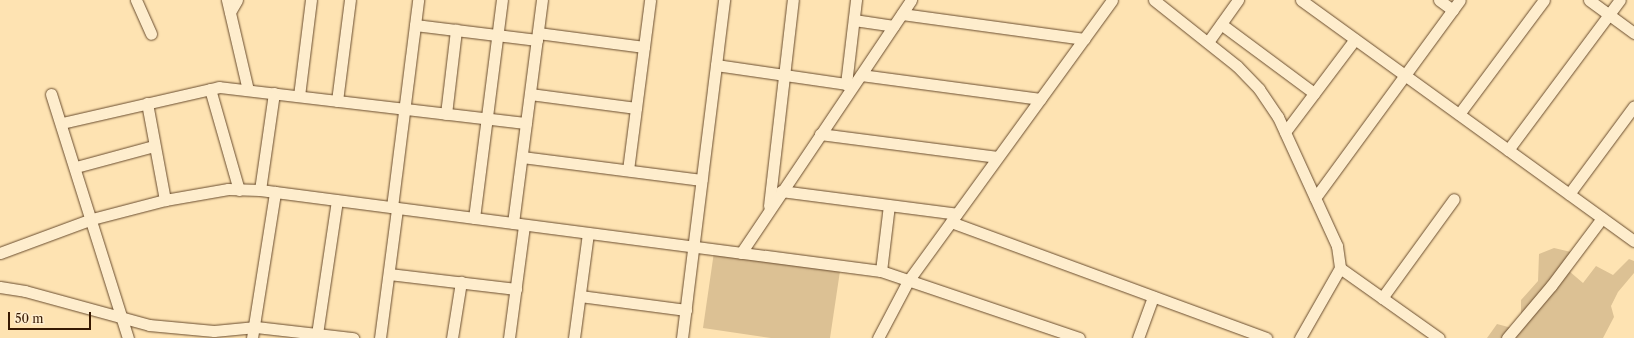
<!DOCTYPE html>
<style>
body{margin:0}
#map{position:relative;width:1634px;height:338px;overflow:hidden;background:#fee3b2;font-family:"Libre Caslon Text",serif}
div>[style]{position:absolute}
.green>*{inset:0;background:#dcc194}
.roads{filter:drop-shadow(0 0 1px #694c2e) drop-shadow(0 0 1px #694c2e)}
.minor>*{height:11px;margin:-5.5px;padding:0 5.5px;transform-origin:5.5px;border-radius:5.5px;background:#feedcd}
span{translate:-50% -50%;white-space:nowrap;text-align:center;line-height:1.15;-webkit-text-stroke:3.5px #feedcd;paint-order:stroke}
.scale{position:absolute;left:8px;top:312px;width:83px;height:18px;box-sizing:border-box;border:2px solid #371902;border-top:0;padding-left:5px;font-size:12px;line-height:14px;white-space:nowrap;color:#371902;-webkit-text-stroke:3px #feedcd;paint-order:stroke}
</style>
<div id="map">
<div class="green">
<div style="clip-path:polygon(1554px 248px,1571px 252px,1569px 271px,1583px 283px,1596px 266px,1613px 275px,1629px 259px,1634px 261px,1634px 273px,1618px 292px,1611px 306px,1614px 317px,1603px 338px,1487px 338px,1497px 324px,1512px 328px,1521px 315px,1521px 300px,1538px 281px,1539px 254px)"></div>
<div style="clip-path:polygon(714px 252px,840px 271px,830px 338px,771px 338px,703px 328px)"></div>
</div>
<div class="roads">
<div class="minor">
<div style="left:136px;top:0;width:37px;rotate:66deg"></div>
<div style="left:227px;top:0;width:92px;rotate:76.9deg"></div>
<div style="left:1154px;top:0;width:106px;rotate:38.5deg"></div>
<div style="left:1237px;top:66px;width:32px;rotate:46deg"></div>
<div style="left:1259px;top:89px;width:34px;rotate:56deg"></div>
<div style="left:1278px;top:117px;width:142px;rotate:65.4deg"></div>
<div style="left:1337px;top:246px;width:22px;rotate:82deg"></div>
<div style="left:1340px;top:268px;width:81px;rotate:119.7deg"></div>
<div style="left:1301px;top:0;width:411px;rotate:35.9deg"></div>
<div style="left:1439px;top:0;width:17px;rotate:36deg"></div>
<div style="left:1589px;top:0;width:56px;rotate:36.3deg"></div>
<div style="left:230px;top:12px;width:14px;rotate:-60deg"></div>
<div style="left:902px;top:14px;width:184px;rotate:7.8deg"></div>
<div style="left:854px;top:20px;width:40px;rotate:8.5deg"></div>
<div style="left:1221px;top:24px;width:116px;rotate:36.6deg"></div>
<div style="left:415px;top:25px;width:123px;rotate:7deg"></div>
<div style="left:538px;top:33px;width:107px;rotate:7.5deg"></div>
<div style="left:1208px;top:42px;width:52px;rotate:-54.5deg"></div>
<div style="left:716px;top:65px;width:131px;rotate:8.3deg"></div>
<div style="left:846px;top:84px;width:6px;rotate:39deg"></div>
<div style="left:861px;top:75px;width:181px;rotate:7.6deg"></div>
<div style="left:846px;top:84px;width:85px;rotate:-83.2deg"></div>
<div style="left:210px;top:89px;width:105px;rotate:74deg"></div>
<div style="left:51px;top:94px;width:256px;rotate:72.5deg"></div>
<div style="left:530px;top:94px;width:107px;rotate:7.5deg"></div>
<div style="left:299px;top:96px;width:97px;rotate:-82.9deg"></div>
<div style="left:337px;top:101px;width:102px;rotate:-82.7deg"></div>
<div style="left:147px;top:103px;width:99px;rotate:79.5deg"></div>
<div style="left:446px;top:114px;width:85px;rotate:-83.2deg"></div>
<div style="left:1459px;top:114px;width:142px;rotate:-53.3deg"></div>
<div style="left:62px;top:123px;width:161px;rotate:-12.9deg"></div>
<div style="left:219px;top:87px;width:309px;rotate:6.7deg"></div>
<div style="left:1285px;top:132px;width:116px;rotate:-53deg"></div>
<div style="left:820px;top:134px;width:179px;rotate:7.4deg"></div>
<div style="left:1508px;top:150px;width:187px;rotate:-53.3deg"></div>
<div style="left:522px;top:157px;width:181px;rotate:7.3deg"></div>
<div style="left:76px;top:167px;width:81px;rotate:-15.1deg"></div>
<div style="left:628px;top:170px;width:171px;rotate:-82.6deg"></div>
<div style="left:260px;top:190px;width:98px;rotate:-81.8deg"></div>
<div style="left:781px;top:191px;width:177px;rotate:7.4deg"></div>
<div style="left:1569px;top:194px;width:109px;rotate:-53.5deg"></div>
<div style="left:1315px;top:198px;width:245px;rotate:-53.8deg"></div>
<div style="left:769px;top:206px;width:207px;rotate:-83.4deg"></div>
<div style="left:392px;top:207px;width:209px;rotate:-82.8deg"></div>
<div style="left:474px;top:218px;width:220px;rotate:-82.7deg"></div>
<div style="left:951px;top:222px;width:336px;rotate:20.2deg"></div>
<div style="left:513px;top:223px;width:225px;rotate:-82.6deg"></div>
<div style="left:0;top:253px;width:98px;rotate:-20.3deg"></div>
<div style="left:92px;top:219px;width:75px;rotate:-14.6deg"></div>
<div style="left:165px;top:200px;width:64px;rotate:-9.9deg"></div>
<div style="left:228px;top:189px;width:32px;rotate:2deg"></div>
<div style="left:260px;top:190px;width:626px;rotate:7.43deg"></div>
<div style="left:881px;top:271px;width:209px;rotate:18.7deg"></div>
<div style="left:741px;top:253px;width:305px;rotate:-56.1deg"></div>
<div style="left:1340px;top:268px;width:121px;rotate:35.3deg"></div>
<div style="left:881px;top:271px;width:66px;rotate:-83.1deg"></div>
<div style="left:389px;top:274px;width:128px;rotate:6.7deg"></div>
<div style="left:0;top:287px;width:25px;rotate:9deg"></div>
<div style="left:25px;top:291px;width:129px;rotate:15.3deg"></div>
<div style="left:149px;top:325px;width:65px;rotate:5.3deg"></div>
<div style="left:214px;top:331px;width:42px;rotate:-5.4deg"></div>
<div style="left:256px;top:327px;width:98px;rotate:6.5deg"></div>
<div style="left:580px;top:296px;width:107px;rotate:7.5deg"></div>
<div style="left:1382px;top:298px;width:122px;rotate:-54deg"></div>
<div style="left:317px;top:334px;width:135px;rotate:-81.5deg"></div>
<div style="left:252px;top:338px;width:148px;rotate:-81deg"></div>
<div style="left:380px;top:338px;width:131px;rotate:-82.5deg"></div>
<div style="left:452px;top:338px;width:57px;rotate:-80.9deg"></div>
<div style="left:509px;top:338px;width:114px;rotate:-82.4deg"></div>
<div style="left:574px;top:338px;width:106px;rotate:-82.4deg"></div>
<div style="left:682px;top:338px;width:341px;rotate:-82.9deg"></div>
<div style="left:878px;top:338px;width:64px;rotate:-62.2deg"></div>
<div style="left:908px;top:281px;width:347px;rotate:-54deg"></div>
<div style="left:1138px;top:338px;width:44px;rotate:-69.9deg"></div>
<div style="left:1507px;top:338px;width:68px;rotate:-49.8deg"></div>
<div style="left:1551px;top:286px;width:85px;rotate:-53.1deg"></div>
</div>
</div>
<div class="scale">50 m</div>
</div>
